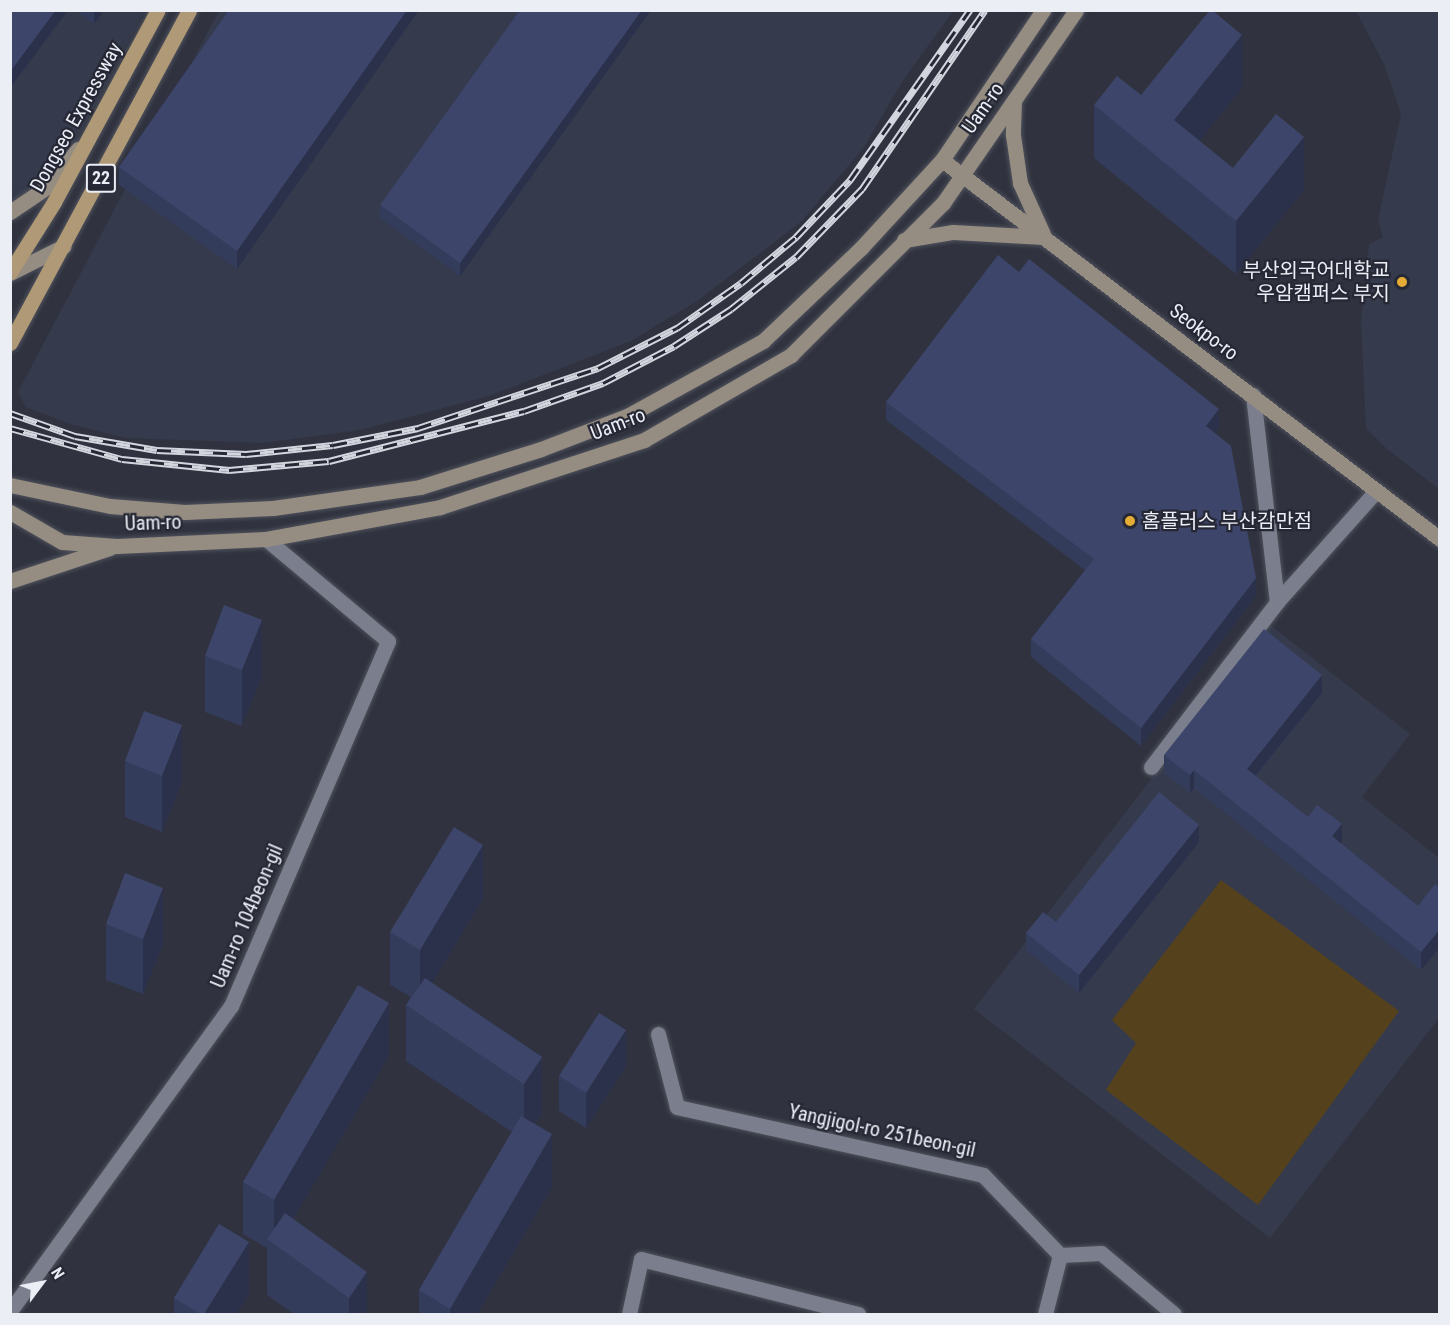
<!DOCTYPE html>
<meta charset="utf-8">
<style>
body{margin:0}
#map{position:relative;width:1450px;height:1325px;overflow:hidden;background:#30333f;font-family:"Roboto Condensed","Noto Sans KR",sans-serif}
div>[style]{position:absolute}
.built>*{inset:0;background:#353a4c}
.green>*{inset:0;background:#55421d}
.roads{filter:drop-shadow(0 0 2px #4f525c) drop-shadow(0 0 2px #4f525c)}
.minor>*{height:15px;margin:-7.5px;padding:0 7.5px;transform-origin:7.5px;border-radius:7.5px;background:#7b7f8d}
.secondary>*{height:15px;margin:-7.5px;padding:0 7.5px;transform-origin:7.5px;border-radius:7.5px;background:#958c82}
.primary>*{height:15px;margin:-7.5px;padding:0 7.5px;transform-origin:7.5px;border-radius:7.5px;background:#af9976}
.rail>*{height:7px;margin-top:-3.5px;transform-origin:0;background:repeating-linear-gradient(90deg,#262935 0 14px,#d3d6de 0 28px);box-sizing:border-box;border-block:2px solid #d3d6de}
.wall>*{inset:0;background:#343c5b}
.shaded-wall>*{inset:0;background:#2b314a}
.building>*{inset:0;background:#3d466a}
.dots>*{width:16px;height:16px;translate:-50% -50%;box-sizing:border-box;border:3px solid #262935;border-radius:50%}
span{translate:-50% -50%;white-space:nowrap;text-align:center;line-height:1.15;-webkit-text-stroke:4.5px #262935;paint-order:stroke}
.shield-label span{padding:2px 4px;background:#262935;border:2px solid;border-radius:4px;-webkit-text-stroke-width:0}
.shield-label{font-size:18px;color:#eceef6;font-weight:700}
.street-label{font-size:20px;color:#eceef6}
.poi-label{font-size:20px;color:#eceef6}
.right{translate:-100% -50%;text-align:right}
.left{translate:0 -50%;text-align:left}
.frame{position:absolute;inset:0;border:12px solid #eceef6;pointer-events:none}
.north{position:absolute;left:12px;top:1253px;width:60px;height:60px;-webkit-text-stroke:4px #262935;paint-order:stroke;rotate:58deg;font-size:16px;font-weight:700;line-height:24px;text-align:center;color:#eceef6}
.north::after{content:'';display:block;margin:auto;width:21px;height:27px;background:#eceef6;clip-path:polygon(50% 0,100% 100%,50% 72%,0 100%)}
</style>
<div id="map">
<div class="built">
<div style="clip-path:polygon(11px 11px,145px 11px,67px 157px,45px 182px,11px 208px)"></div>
<div style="clip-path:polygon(219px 11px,953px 11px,902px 82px,864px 147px,802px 221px,697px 301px,631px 341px,489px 396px,360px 430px,263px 443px,126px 438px,70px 424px,26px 407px,18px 392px)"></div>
<div style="clip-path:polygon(1356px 11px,1439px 11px,1439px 489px,1387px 449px,1366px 428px,1361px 321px,1369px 244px,1383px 237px,1378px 220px,1401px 114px,1384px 64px)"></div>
<div style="clip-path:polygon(1270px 625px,1410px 734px,1362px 797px,1439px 858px,1439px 1018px,1270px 1238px,974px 1009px)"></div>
</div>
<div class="green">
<div style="clip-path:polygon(1221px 880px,1399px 1011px,1258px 1205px,1106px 1090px,1136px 1043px,1112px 1020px)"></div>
</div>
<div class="roads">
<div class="minor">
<div style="left:1253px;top:395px;width:208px;rotate:83.4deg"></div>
<div style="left:1151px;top:767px;width:208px;rotate:-52.6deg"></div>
<div style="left:1277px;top:602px;width:149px;rotate:-48.3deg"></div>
<div style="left:658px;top:1034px;width:75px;rotate:75.4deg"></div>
<div style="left:677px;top:1107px;width:313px;rotate:12.5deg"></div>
<div style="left:983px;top:1175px;width:111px;rotate:46.1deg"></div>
<div style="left:1060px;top:1255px;width:41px;rotate:-2.8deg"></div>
<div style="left:1101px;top:1253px;width:95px;rotate:39.9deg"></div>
<div style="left:10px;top:1311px;width:377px;rotate:-54.1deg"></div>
<div style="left:231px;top:1006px;width:397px;rotate:-66.7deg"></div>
<div style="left:388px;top:641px;width:159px;rotate:-140.1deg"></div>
<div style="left:629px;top:1314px;width:56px;rotate:-77.7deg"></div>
<div style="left:641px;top:1259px;width:224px;rotate:14.2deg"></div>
<div style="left:1045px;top:1314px;width:61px;rotate:-75.7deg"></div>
</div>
<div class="secondary">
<div style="left:1014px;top:101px;width:34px;rotate:92deg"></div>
<div style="left:1013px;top:135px;width:49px;rotate:81.7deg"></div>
<div style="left:1020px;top:183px;width:56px;rotate:65.7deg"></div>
<div style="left:942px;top:160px;width:626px;rotate:37.27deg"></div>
<div style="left:10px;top:212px;width:45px;rotate:-34deg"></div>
<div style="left:47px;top:187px;width:49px;rotate:-50.8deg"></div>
<div style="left:904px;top:240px;width:50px;rotate:-9.3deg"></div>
<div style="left:953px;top:232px;width:91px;rotate:3.1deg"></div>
<div style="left:10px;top:273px;width:60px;rotate:-26.6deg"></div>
<div style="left:10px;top:485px;width:102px;rotate:11.9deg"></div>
<div style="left:110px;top:506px;width:75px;rotate:4.6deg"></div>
<div style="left:185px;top:512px;width:88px;rotate:-2.6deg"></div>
<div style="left:273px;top:508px;width:148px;rotate:-8.1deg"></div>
<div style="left:420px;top:487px;width:127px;rotate:-17.4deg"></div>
<div style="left:541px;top:449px;width:94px;rotate:-21.1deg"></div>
<div style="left:629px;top:415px;width:153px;rotate:-28.9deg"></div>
<div style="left:763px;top:341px;width:135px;rotate:-43.5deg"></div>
<div style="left:861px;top:248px;width:120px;rotate:-47.4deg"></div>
<div style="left:942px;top:160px;width:181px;rotate:-56deg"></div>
<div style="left:10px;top:512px;width:60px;rotate:30deg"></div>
<div style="left:62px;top:542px;width:55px;rotate:4.2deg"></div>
<div style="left:117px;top:546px;width:149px;rotate:-2.7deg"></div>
<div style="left:266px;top:539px;width:177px;rotate:-10.4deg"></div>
<div style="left:440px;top:507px;width:215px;rotate:-18.2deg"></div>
<div style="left:644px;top:440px;width:170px;rotate:-30deg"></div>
<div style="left:791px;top:355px;width:215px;rotate:-45deg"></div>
<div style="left:943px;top:203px;width:234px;rotate:-55.4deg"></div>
<div style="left:10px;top:581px;width:105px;rotate:-18.3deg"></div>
</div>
<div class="primary">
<div style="left:10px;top:272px;width:83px;rotate:-57.8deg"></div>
<div style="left:54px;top:202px;width:218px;rotate:-61.6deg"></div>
<div style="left:10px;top:343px;width:378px;rotate:-61.7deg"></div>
</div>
</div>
<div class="rail">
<div style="left:10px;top:413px;width:69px;rotate:19.5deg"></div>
<div style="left:75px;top:436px;width:83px;rotate:9.7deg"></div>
<div style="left:157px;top:450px;width:89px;rotate:2.6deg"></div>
<div style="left:246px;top:454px;width:87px;rotate:-5.9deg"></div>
<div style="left:333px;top:445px;width:87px;rotate:-11.3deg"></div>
<div style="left:418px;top:428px;width:190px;rotate:-18.4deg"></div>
<div style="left:598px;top:368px;width:89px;rotate:-26.9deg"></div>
<div style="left:677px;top:328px;width:78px;rotate:-35.1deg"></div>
<div style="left:741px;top:283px;width:72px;rotate:-39.9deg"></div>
<div style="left:796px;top:237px;width:79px;rotate:-46.5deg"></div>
<div style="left:850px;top:180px;width:208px;rotate:-54.8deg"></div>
<div style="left:10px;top:428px;width:116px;rotate:15.5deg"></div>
<div style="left:122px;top:459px;width:108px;rotate:5.9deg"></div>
<div style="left:229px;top:470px;width:100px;rotate:-5.1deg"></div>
<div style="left:329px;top:461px;width:201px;rotate:-14.4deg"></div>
<div style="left:524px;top:411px;width:84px;rotate:-19.5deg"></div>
<div style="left:603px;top:383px;width:80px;rotate:-27.5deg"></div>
<div style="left:674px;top:346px;width:68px;rotate:-33deg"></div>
<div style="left:731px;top:309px;width:83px;rotate:-38.7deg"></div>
<div style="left:796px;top:257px;width:95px;rotate:-45.9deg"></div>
<div style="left:862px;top:189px;width:217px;rotate:-55.5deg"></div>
</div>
<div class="wall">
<div style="clip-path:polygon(75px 10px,104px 10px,94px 24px)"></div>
<div style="clip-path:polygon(229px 10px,419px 10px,237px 269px,119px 185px,119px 167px)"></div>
<div style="clip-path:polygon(520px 10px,651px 10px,460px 276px,380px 218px,380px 205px)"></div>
<div style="clip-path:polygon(1242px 88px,1199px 141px,1233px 168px,1304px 190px,1236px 274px,1094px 158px,1094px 105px,1141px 95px)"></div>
<div style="clip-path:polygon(886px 402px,1219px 427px,1214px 433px,1256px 596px,1141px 746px,1031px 657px,1031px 639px,1085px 570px,886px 420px)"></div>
<div style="clip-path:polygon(205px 656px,262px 676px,242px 726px,205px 712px)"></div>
<div style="clip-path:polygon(1322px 693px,1256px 776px,1308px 817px,1342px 842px,1341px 843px,1418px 906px,1440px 888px,1440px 947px,1421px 970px,1194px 788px,1190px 793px,1164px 773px,1164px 755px)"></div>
<div style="clip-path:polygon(125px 761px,182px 781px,162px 832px,125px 817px)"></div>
<div style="clip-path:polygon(1199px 842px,1079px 993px,1026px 950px,1026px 933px,1056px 922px)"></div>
<div style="clip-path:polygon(483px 898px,432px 983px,542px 1057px,542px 1113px,535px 1124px,552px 1187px,477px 1314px,419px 1314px,419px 1290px,512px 1132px,406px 1061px,406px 1005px,411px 997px,390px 985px,390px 932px)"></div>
<div style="clip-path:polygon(106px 924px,163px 944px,143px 994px,106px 980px)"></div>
<div style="clip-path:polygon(389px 1056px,293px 1219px,367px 1314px,294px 1314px,267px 1295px,267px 1248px,243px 1234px,243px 1182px)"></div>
<div style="clip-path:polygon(626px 1066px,586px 1128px,559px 1111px,559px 1076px)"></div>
<div style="clip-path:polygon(249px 1295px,236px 1314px,174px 1314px,174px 1298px)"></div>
</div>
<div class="shaded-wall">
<div style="clip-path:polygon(56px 10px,68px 10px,10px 88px,10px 72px)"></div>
<div style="clip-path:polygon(94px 10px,104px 10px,94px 24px)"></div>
<div style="clip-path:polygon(407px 10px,419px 10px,237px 269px,237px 251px)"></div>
<div style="clip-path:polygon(642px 10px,651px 10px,460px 276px,460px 263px)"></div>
<div style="clip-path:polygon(1242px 35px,1242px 88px,1175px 171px,1174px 120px)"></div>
<div style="clip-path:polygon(1304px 137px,1304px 190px,1236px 274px,1236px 221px)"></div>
<div style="clip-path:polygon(1219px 409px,1219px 427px,1206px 444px,1206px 426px)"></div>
<div style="clip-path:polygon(1256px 578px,1256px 596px,1141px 746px,1141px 728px)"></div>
<div style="clip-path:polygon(262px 620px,262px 676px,242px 726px,242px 670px)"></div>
<div style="clip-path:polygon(1322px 675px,1322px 693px,1247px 786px,1247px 769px)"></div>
<div style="clip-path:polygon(182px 725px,182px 781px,162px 832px,162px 776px)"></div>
<div style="clip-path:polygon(1194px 770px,1194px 788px,1190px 793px,1190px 775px)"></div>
<div style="clip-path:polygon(1342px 824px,1342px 842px,1332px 854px,1332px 836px)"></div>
<div style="clip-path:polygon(1199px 825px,1199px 842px,1079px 993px,1079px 975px)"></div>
<div style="clip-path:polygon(483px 845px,483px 898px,420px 1003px,420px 950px)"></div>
<div style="clip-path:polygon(163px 888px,163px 944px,143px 994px,143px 939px)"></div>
<div style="clip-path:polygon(1440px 929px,1440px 947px,1421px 970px,1421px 952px)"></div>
<div style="clip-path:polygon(389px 1003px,389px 1056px,277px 1247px,274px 1244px,274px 1200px)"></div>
<div style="clip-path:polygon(626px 1030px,626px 1066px,586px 1128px,586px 1093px)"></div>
<div style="clip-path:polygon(542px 1057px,542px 1113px,524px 1140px,524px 1084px)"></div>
<div style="clip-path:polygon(552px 1134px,552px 1187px,477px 1314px,450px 1314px,450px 1309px)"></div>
<div style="clip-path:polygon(249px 1242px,249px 1295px,236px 1314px,204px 1314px)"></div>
<div style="clip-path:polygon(367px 1272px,367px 1314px,349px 1314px,349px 1298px)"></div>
</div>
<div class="building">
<div style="clip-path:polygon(10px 10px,56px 10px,10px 72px)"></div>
<div style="clip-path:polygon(229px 10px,407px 10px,237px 251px,119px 167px)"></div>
<div style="clip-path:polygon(520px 10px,642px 10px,460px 263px,380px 205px)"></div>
<div style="clip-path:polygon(1210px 10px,1212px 10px,1242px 35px,1174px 120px,1233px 168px,1276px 114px,1304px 137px,1236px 221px,1094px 105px,1117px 76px,1141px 95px)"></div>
<div style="clip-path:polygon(998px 255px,1019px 272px,1029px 259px,1219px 409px,1206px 426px,1231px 446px,1256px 578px,1141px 728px,1031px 639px,1094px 559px,886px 402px)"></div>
<div style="clip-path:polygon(224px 605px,262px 620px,242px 670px,205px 656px)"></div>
<div style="clip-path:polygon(1264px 629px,1322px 675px,1247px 769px,1308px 817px,1317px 805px,1342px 824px,1332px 836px,1418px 906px,1435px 884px,1440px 888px,1440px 929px,1421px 952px,1194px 770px,1190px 775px,1164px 755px)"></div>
<div style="clip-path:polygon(144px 711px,182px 725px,162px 776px,125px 761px)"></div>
<div style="clip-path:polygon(1159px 792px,1199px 825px,1079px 975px,1026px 933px,1043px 912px,1056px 922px)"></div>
<div style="clip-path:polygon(454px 827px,483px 845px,420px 950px,390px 932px)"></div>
<div style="clip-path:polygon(125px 873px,163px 888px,143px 939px,106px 924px)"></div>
<div style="clip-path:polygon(425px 978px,542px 1057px,524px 1084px,406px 1005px)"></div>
<div style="clip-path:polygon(358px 985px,389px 1003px,274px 1200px,243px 1182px)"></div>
<div style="clip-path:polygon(599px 1013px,626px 1030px,586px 1093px,559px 1076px)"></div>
<div style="clip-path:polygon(521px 1116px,552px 1134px,450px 1309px,419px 1290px)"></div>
<div style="clip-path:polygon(285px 1213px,367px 1272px,349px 1298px,267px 1239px)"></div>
<div style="clip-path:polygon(219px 1224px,249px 1242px,204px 1314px,201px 1314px,174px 1298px)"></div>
</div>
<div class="dots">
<div style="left:1402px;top:282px;background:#e6ad36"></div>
<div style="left:1130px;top:521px;background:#e6ad36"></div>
</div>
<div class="shield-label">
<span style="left:101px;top:178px">22</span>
</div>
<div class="street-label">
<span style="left:983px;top:108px;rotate:-55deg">Uam-ro</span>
<span style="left:76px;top:117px;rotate:-61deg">Dongseo Expressway</span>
<span style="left:1204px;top:332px;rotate:37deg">Seokpo-ro</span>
<span style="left:618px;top:424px;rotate:-21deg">Uam-ro</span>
<span style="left:153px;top:523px;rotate:-2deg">Uam-ro</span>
<span style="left:247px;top:916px;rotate:-67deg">Uam-ro 104beon-gil</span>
<span style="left:882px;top:1131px;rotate:12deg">Yangjigol-ro 251beon-gil</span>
</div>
<div class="poi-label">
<span class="right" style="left:1390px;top:282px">부산외국어대학교<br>우암캠퍼스 부지</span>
<span class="left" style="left:1142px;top:521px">홈플러스 부산감만점</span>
</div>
<div class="frame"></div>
<div class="north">N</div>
</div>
